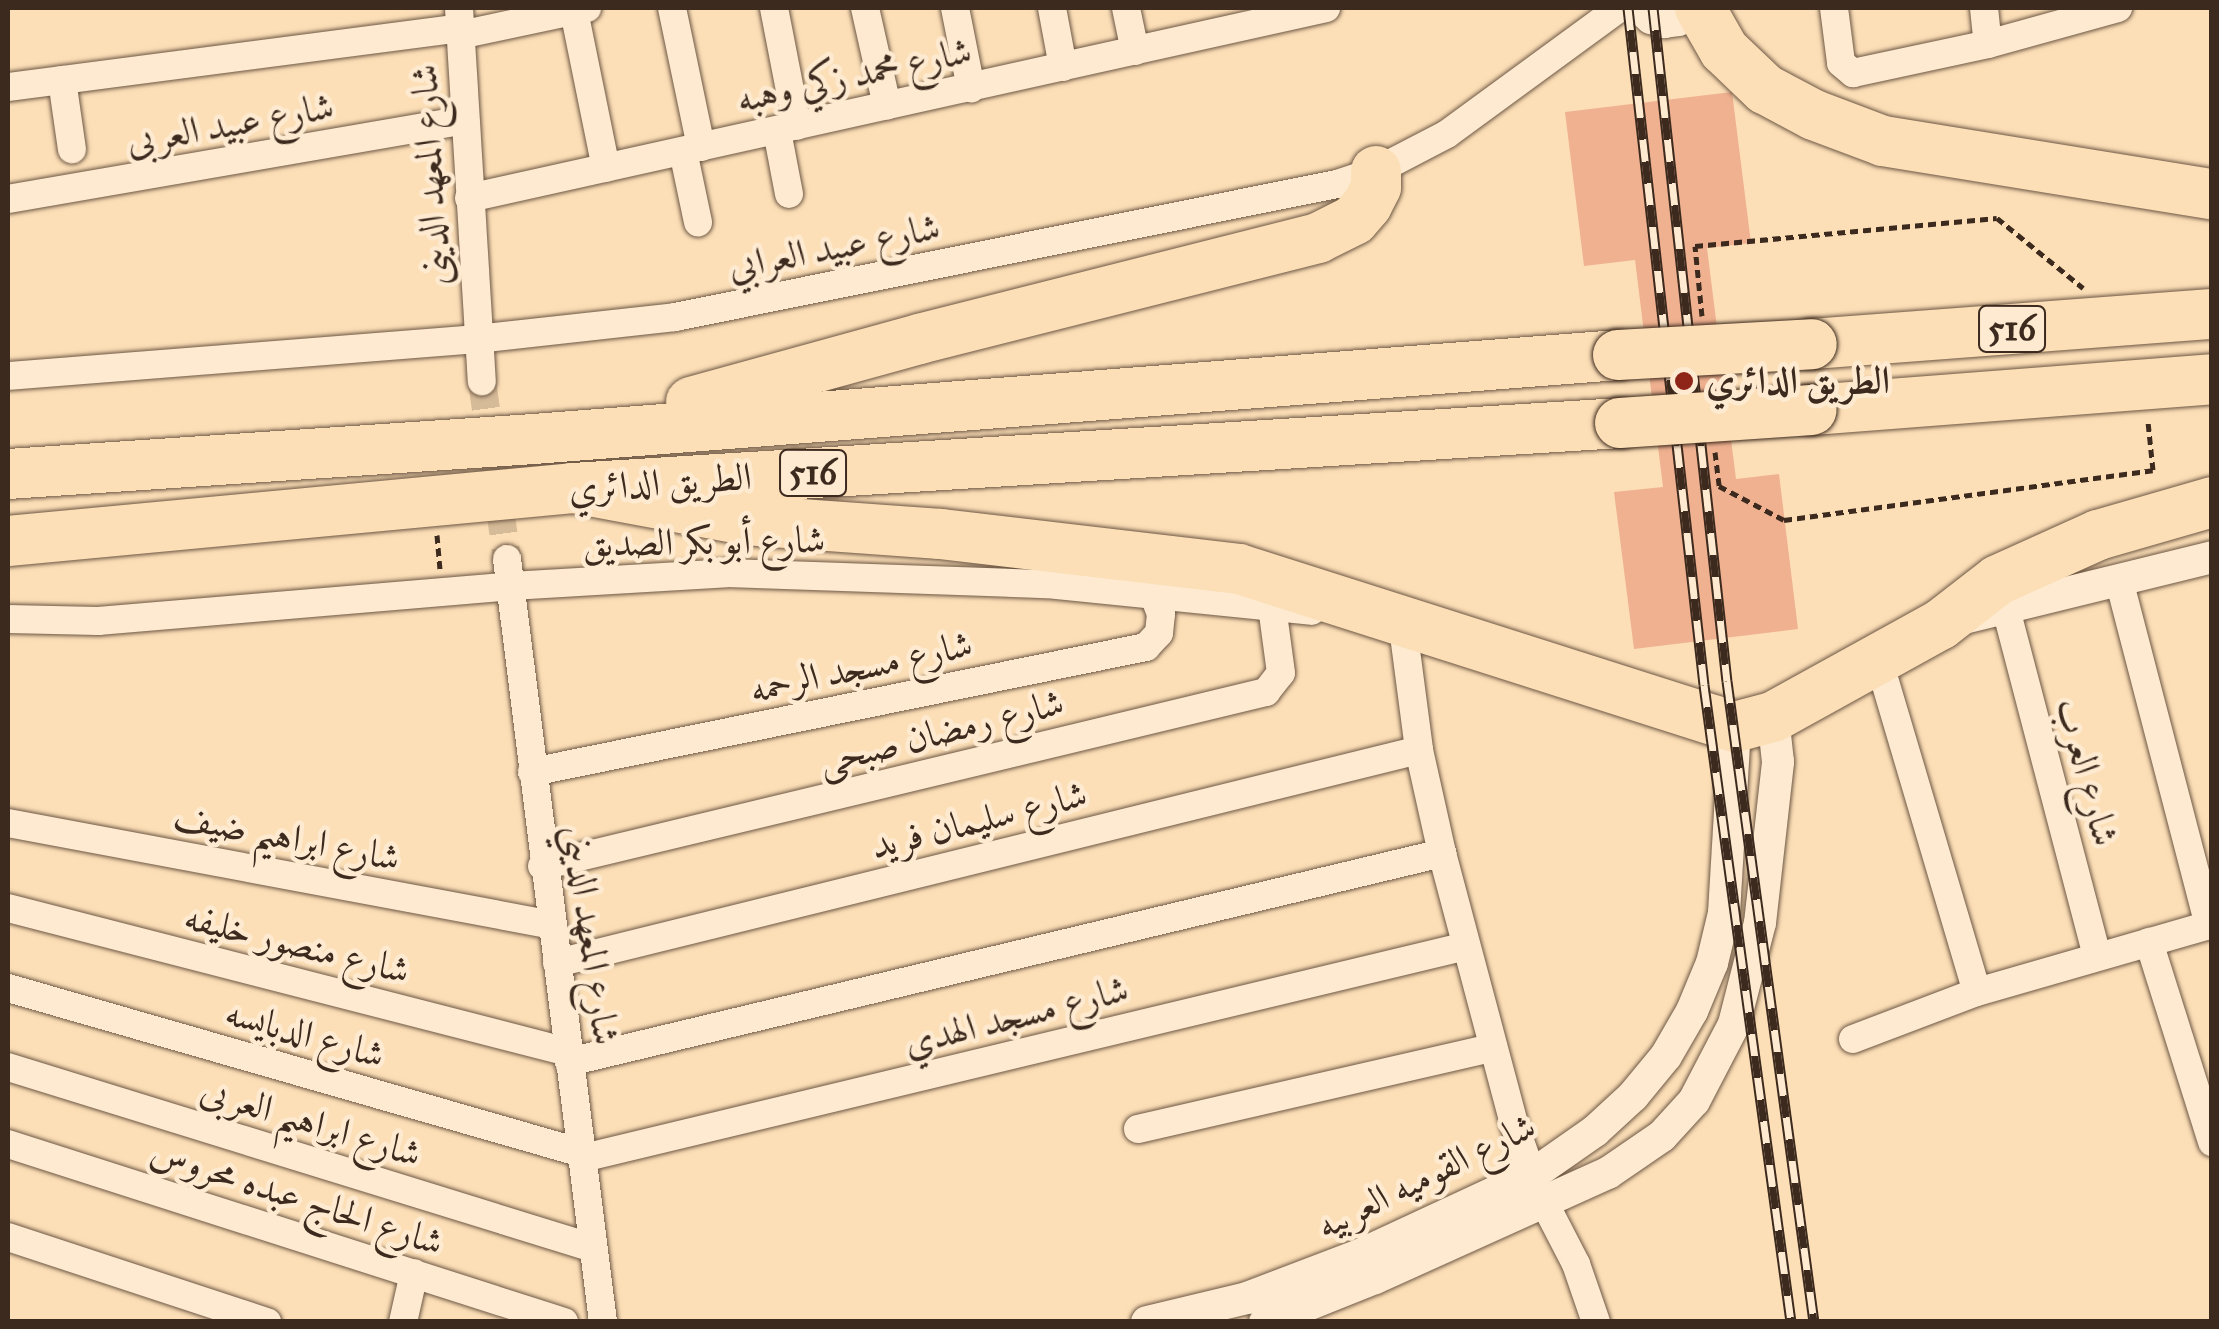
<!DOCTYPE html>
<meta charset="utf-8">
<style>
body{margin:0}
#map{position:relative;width:2219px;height:1329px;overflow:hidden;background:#fcdfb7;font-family:"IM FELL Great Primer",Amiri,serif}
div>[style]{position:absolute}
.building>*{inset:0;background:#efb190}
.minor-tunnel>*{height:28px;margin-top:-14px;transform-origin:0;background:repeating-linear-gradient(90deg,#d6bb98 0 28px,transparent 0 42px)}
.path>*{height:5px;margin-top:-2.5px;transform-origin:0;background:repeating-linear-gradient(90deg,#3d2a1e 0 8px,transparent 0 13px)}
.roads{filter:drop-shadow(0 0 2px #6d5744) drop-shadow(0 0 2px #6d5744)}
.minor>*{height:28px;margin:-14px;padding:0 14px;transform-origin:14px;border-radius:14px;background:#fdead0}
.tertiary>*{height:32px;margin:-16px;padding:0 16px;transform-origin:16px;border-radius:16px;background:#fdead0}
.motorway>*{height:50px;margin:-25px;padding:0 25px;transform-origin:25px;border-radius:25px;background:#fcdfb7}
.rail>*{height:11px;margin-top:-5.5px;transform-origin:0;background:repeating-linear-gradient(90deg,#fdead0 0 22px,#3d2a1e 0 44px);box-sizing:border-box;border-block:2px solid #3d2a1e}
.bridges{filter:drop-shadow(0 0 2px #3d2a1e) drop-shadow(0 0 2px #3d2a1e)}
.motorway-bridge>*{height:50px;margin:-25px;padding:0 25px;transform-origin:25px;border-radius:25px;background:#fcdfb7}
.dots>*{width:28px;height:28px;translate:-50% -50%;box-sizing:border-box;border:5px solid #fdead0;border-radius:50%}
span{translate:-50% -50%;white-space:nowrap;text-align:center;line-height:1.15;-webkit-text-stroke:9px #fdead0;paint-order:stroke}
.shield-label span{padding:2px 8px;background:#fdead0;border:2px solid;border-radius:8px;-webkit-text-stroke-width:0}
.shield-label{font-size:35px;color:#3d2a1e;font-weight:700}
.street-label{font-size:38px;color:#3d2a1e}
.poi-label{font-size:38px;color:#3d2a1e;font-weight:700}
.left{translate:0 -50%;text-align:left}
.frame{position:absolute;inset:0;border:10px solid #3d2a1e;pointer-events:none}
</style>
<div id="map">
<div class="building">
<div style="clip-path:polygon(1732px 92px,1751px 243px,1707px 248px,1736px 479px,1779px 474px,1798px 629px,1634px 649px,1614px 492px,1663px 487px,1635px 260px,1584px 266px,1565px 112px)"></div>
</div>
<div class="minor-tunnel">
<div style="left:482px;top:381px;width:180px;rotate:82deg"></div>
</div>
<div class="path">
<div style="left:1702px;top:316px;width:70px;rotate:-95.7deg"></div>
<div style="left:1695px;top:246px;width:303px;rotate:-5.3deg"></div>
<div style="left:1997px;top:218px;width:111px;rotate:39.1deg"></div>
<div style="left:1715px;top:452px;width:34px;rotate:83deg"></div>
<div style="left:1719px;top:486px;width:73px;rotate:27.6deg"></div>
<div style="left:1784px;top:520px;width:372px;rotate:-7.7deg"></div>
<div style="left:2153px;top:470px;width:48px;rotate:-95.9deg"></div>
<div style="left:437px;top:535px;width:34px;rotate:85deg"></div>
</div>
<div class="roads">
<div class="minor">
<div style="left:459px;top:8px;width:374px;rotate:86.5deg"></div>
<div style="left:672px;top:8px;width:142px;rotate:78.2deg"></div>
<div style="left:774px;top:8px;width:120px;rotate:79deg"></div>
<div style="left:865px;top:8px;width:100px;rotate:77.3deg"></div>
<div style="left:955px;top:8px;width:82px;rotate:78.7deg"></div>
<div style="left:1052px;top:8px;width:60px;rotate:79.4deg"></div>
<div style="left:1126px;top:8px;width:44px;rotate:78.2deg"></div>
<div style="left:1834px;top:8px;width:55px;rotate:82.7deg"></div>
<div style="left:1841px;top:63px;width:16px;rotate:40deg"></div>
<div style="left:1853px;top:73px;width:138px;rotate:-12.1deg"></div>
<div style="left:1988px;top:44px;width:135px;rotate:-15.5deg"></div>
<div style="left:1984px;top:8px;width:36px;rotate:84deg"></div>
<div style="left:574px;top:11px;width:160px;rotate:78.5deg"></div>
<div style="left:460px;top:35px;width:130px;rotate:-12deg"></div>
<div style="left:62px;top:80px;width:70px;rotate:81.8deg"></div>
<div style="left:8px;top:87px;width:456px;rotate:-7.4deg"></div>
<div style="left:777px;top:131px;width:64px;rotate:79.2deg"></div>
<div style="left:683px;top:151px;width:73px;rotate:78.1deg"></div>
<div style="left:469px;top:198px;width:878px;rotate:-12.5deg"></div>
<div style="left:8px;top:199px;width:464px;rotate:-9.8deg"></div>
<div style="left:8px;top:376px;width:470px;rotate:-4.5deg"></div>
<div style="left:477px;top:339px;width:199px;rotate:-6.3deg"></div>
<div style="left:675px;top:317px;width:675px;rotate:-11.36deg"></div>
<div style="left:1337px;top:184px;width:41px;rotate:-18.4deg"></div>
<div style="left:1376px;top:171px;width:80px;rotate:-27.5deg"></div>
<div style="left:1447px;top:134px;width:213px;rotate:-36.2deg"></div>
<div style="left:507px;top:559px;width:769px;rotate:82.83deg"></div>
<div style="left:2119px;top:580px;width:357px;rotate:75.4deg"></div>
<div style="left:2001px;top:590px;width:378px;rotate:75.3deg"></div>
<div style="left:8px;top:619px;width:90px;rotate:1.3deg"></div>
<div style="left:98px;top:621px;width:414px;rotate:-4.8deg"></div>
<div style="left:511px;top:586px;width:216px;rotate:-3.4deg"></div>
<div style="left:727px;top:573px;width:320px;rotate:2deg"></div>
<div style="left:1047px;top:584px;width:266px;rotate:5.8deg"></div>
<div style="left:1395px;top:619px;width:7px;rotate:8deg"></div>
<div style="left:1402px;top:620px;width:131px;rotate:82.5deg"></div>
<div style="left:1419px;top:750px;width:106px;rotate:77.4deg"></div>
<div style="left:1442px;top:853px;width:280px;rotate:75.1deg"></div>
<div style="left:1514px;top:1124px;width:54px;rotate:70.6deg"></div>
<div style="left:1878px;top:658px;width:348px;rotate:73.5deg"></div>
<div style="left:532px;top:772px;width:627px;rotate:-11.51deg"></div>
<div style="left:1146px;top:647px;width:19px;rotate:-47deg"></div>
<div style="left:1159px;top:633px;width:19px;rotate:-84deg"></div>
<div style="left:1161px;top:614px;width:22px;rotate:-111deg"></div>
<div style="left:8px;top:823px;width:554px;rotate:10.6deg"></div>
<div style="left:542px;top:866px;width:745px;rotate:-13.51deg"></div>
<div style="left:1266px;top:692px;width:24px;rotate:-52deg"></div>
<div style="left:1281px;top:673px;width:68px;rotate:-97.7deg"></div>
<div style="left:8px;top:908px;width:578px;rotate:14.42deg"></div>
<div style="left:2149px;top:942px;width:210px;rotate:72.5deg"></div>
<div style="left:557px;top:963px;width:888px;rotate:-13.88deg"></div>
<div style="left:8px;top:988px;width:597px;rotate:16.04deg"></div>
<div style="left:1853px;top:1039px;width:133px;rotate:-20.8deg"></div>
<div style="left:1977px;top:992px;width:245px;rotate:-16.1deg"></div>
<div style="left:569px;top:1062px;width:898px;rotate:-13.46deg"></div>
<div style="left:8px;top:1067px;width:612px;rotate:17.19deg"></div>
<div style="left:1138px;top:1129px;width:363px;rotate:-12.9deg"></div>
<div style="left:8px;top:1144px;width:584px;rotate:17.75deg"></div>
<div style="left:583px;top:1158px;width:908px;rotate:-13.5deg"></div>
<div style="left:1545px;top:1204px;width:68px;rotate:62.7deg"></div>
<div style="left:1576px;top:1264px;width:61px;rotate:71deg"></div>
<div style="left:8px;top:1237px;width:273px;rotate:18.2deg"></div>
<div style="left:403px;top:1322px;width:50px;rotate:-77.3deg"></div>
</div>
<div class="tertiary">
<div style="left:1640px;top:8px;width:15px;rotate:42deg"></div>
<div style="left:1651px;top:18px;width:14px;rotate:17deg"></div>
<div style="left:1664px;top:22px;width:14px;rotate:-8deg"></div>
<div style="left:1678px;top:20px;width:18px;rotate:-41deg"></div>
<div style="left:1964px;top:618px;width:255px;rotate:-13.8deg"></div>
<div style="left:1147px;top:1322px;width:103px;rotate:-13.5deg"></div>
<div style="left:1247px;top:1298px;width:123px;rotate:-20.9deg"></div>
<div style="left:1362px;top:1254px;width:187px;rotate:-24.9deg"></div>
<div style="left:1532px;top:1175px;width:77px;rotate:-34.9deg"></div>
<div style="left:1595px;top:1131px;width:52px;rotate:-42.6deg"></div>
<div style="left:1633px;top:1096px;width:52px;rotate:-50.5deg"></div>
<div style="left:1666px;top:1056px;width:52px;rotate:-60deg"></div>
<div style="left:1692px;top:1011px;width:52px;rotate:-67.4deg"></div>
<div style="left:1712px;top:963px;width:51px;rotate:-76.5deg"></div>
<div style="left:1724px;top:913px;width:186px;rotate:-86.6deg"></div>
<div style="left:1265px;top:1322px;width:118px;rotate:-21.8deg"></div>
<div style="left:1375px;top:1278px;width:256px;rotate:-24.3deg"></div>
<div style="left:1608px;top:1173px;width:65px;rotate:-34.4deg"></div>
<div style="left:1662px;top:1136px;width:47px;rotate:-47.6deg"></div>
<div style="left:1694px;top:1101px;width:87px;rotate:-62.5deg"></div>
<div style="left:1734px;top:1024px;width:104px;rotate:-75.6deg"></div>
<div style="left:1760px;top:923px;width:162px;rotate:-83.6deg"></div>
<div style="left:1778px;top:762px;width:45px;rotate:-96.3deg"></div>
</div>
<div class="motorway">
<div style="left:1700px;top:8px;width:48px;rotate:60.3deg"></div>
<div style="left:1724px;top:50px;width:57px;rotate:43.6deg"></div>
<div style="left:1765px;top:89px;width:55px;rotate:28deg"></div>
<div style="left:1814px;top:115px;width:74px;rotate:20.6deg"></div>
<div style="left:1883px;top:141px;width:333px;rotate:9.2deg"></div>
<div style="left:1812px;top:344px;width:401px;rotate:-4.3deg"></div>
<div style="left:691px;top:402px;width:237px;rotate:-15.4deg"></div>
<div style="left:919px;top:339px;width:412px;rotate:-14.2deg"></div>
<div style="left:1318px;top:238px;width:40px;rotate:-26.6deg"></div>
<div style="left:1354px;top:220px;width:20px;rotate:-49deg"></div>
<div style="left:1367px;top:205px;width:20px;rotate:-63deg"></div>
<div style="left:1376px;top:187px;width:16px;rotate:-90deg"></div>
<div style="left:1812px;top:410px;width:401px;rotate:-4.4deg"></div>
<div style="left:8px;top:474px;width:527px;rotate:-3.81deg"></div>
<div style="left:534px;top:439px;width:1087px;rotate:-4.43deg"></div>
<div style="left:573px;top:488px;width:175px;rotate:10.5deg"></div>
<div style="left:745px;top:520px;width:196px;rotate:4.1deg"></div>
<div style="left:941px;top:534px;width:300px;rotate:6.7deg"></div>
<div style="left:1239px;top:569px;width:521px;rotate:17.67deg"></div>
<div style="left:1735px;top:727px;width:39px;rotate:-15deg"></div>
<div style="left:1773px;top:717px;width:191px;rotate:-28.9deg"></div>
<div style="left:1940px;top:625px;width:73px;rotate:-37.8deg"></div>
<div style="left:1998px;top:580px;width:110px;rotate:-24.2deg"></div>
<div style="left:2098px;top:535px;width:119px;rotate:-16.1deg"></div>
<div style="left:8px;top:541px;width:567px;rotate:-5.36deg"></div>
<div style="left:573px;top:488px;width:1049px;rotate:-3.55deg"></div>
</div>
</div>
<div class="rail">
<div style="left:1628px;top:8px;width:681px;rotate:83.59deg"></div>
<div style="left:1704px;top:685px;width:643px;rotate:82.22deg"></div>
<div style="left:1653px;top:8px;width:677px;rotate:83.73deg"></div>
<div style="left:1727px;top:681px;width:647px;rotate:82.27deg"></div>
</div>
<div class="bridges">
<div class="motorway-bridge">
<div style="left:1618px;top:355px;width:194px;rotate:-3.2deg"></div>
<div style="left:1620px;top:423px;width:192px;rotate:-3.9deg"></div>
</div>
</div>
<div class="dots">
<div style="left:1684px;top:381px;background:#8f2418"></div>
</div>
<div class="shield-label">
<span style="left:2012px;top:329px">516</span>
<span style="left:813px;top:473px">516</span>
</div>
<div class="street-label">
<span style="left:854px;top:75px;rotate:-12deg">شارع محمد زكي وهبه</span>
<span style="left:230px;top:124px;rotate:-10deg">شارع عبيد العربى</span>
<span style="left:430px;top:175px;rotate:-93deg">شارع المعهد الدينى</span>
<span style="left:834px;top:247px;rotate:-11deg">شارع عبيد العرابي</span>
<span style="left:660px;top:483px;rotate:-4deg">الطريق الدائري</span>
<span style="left:704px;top:542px;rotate:-1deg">شارع أبو بكر الصديق</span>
<span style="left:861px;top:667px;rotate:-12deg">شارع مسجد الرحمه</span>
<span style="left:941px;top:732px;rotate:-14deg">شارع رمضان صبحى</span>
<span style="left:2087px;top:772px;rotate:75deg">شارع العرب</span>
<span style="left:979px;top:820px;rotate:-14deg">شارع سليمان فريد</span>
<span style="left:287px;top:837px;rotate:11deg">شارع ابراهيم ضيف</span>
<span style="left:591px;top:935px;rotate:82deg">شارع المعهد الديني</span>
<span style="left:297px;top:944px;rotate:14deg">شارع منصور خليفه</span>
<span style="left:1016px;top:1016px;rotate:-14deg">شارع مسجد الهدي</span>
<span style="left:305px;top:1034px;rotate:16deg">شارع الدبايسه</span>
<span style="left:311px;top:1122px;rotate:17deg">شارع ابراهيم العربى</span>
<span style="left:1426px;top:1176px;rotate:-26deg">شارع القوميه العربيه</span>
<span style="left:297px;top:1197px;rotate:18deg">شارع الحاج عبده محروس</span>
</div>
<div class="poi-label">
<span class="left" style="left:1706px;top:381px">الطريق الدائري</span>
</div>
<div class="frame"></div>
</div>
